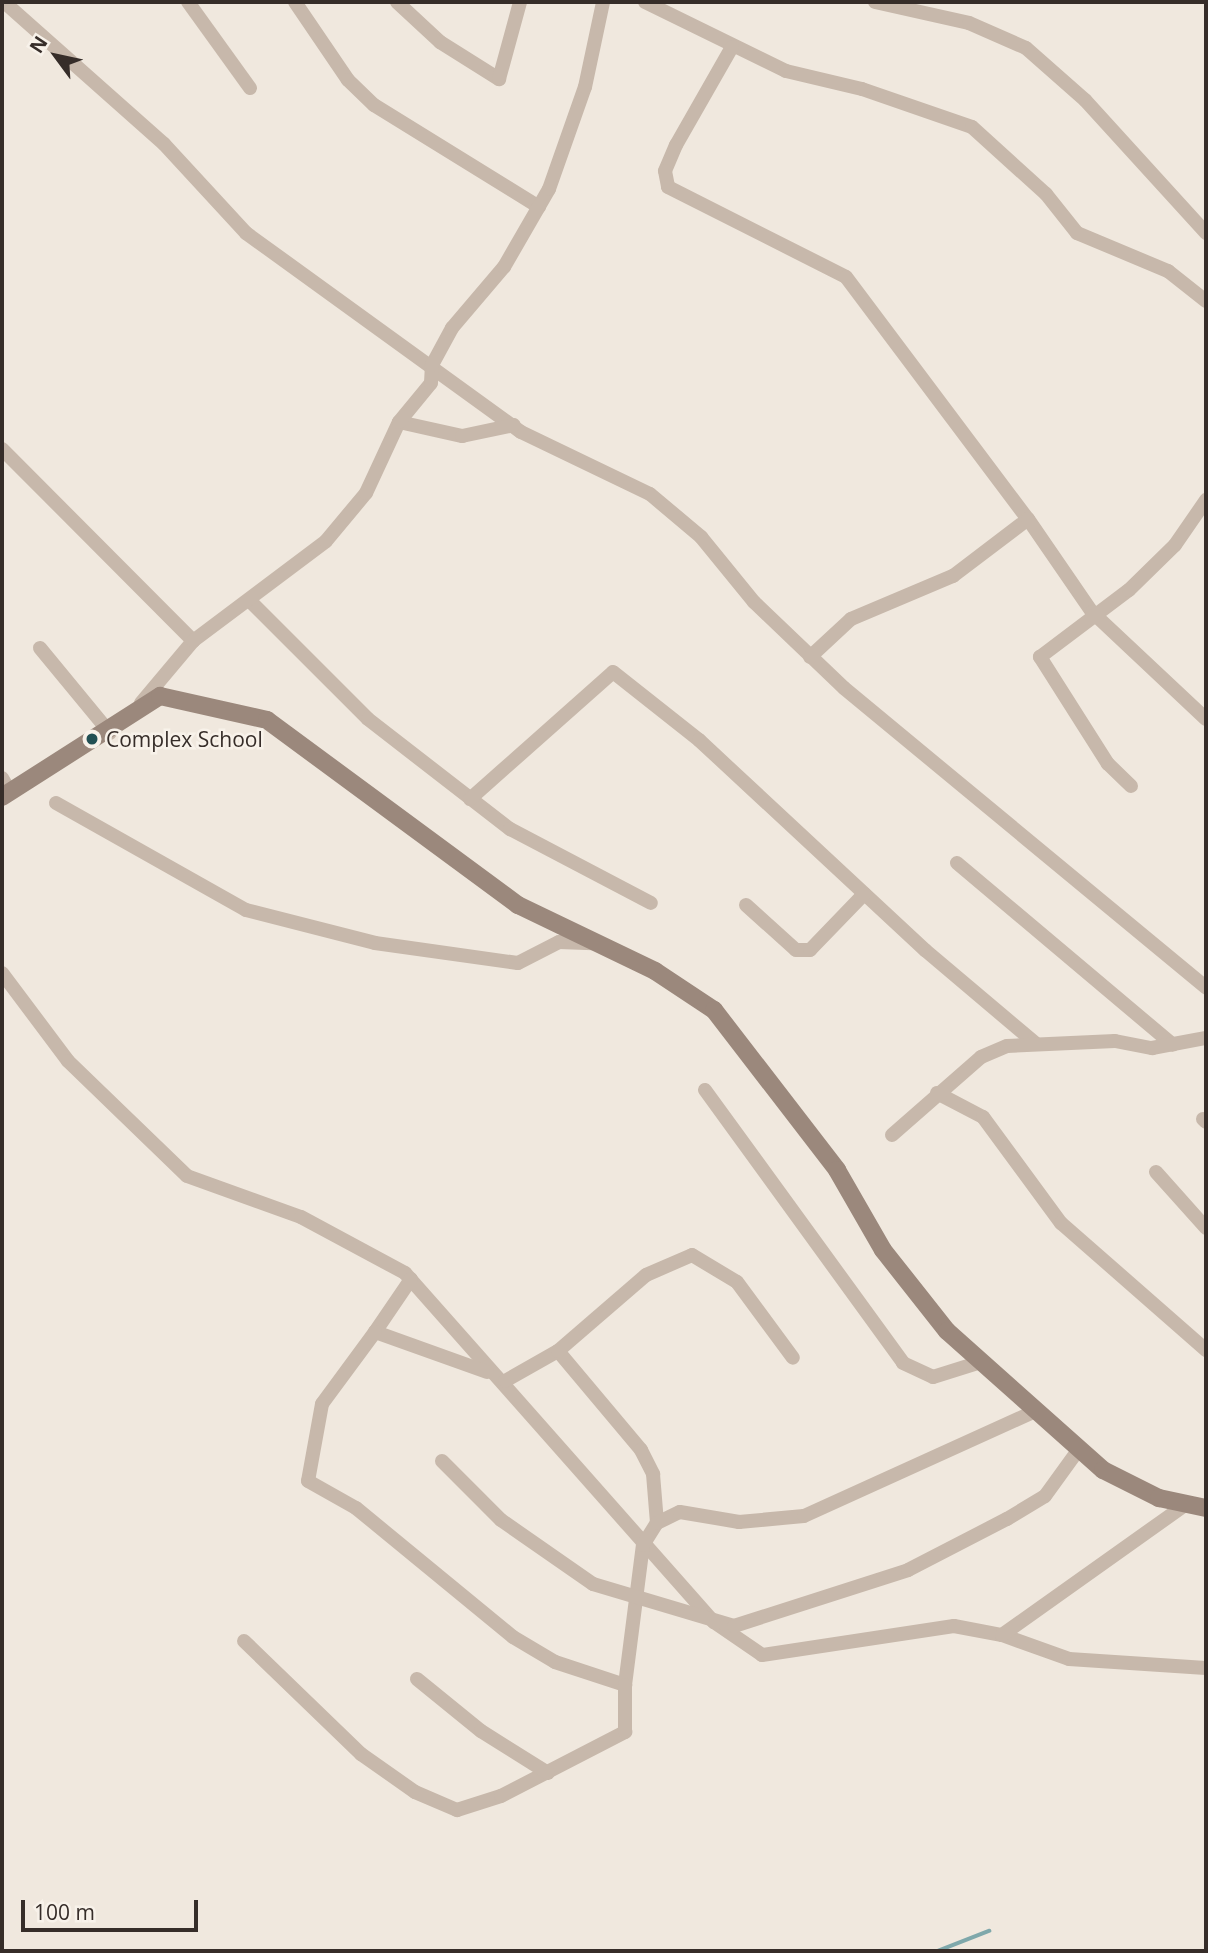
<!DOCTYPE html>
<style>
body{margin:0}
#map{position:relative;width:1208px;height:1953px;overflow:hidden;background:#f0e8de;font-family:"Open Sans",sans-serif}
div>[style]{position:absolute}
.stream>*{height:3.5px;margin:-1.75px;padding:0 1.75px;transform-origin:1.75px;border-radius:1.75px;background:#7fa8ab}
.street>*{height:14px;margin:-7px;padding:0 7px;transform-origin:7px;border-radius:7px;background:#c7b8ab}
.secondary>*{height:18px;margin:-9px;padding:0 9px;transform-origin:9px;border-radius:9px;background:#9b887c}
.dots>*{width:19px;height:19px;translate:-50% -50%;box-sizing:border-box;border:4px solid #f8f2ea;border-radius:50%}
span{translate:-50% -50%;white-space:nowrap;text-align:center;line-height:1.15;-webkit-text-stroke:5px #f8f2ea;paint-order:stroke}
.poi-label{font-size:21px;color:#362d29}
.left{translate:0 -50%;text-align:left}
.frame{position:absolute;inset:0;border:4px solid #362d29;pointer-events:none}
.north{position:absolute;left:21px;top:21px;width:70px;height:70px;-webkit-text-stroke:5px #f8f2ea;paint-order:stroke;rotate:303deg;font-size:19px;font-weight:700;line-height:28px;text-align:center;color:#362d29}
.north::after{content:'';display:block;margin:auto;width:24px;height:32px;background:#362d29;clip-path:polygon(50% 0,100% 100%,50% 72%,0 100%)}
.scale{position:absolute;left:21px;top:1900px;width:177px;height:32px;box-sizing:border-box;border:4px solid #362d29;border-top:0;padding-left:9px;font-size:21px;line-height:24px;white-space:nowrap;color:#362d29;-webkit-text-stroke:5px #f8f2ea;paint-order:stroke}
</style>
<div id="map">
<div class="stream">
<div style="left:938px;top:1951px;width:55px;rotate:-21.4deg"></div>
</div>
<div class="street">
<div style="left:4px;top:2px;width:214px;rotate:41.6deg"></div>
<div style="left:164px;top:144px;width:121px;rotate:47.3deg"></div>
<div style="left:246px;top:233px;width:339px;rotate:35.9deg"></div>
<div style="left:521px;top:432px;width:143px;rotate:25.7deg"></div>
<div style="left:650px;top:494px;width:67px;rotate:40.1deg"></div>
<div style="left:701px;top:537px;width:84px;rotate:50.8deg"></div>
<div style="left:754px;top:602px;width:124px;rotate:43.7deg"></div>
<div style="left:844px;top:688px;width:470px;rotate:39.6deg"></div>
<div style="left:188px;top:2px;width:106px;rotate:54.2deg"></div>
<div style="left:295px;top:2px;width:94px;rotate:55.8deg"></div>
<div style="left:348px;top:80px;width:36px;rotate:44deg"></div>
<div style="left:374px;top:105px;width:194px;rotate:31.7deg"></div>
<div style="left:397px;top:2px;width:59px;rotate:42.9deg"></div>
<div style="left:440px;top:42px;width:70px;rotate:32.1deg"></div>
<div style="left:499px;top:79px;width:80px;rotate:-74.7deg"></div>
<div style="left:645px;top:2px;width:157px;rotate:26.1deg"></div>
<div style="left:786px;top:71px;width:78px;rotate:13.3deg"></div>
<div style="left:862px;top:89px;width:116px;rotate:19.1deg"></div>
<div style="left:972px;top:127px;width:100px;rotate:42.2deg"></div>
<div style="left:1046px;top:194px;width:50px;rotate:51.5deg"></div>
<div style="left:1077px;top:233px;width:99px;rotate:22.7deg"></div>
<div style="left:1168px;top:271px;width:48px;rotate:38.3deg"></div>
<div style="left:875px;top:2px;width:96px;rotate:12.6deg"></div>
<div style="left:969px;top:23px;width:62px;rotate:23.7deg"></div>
<div style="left:1026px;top:48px;width:79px;rotate:41.4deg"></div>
<div style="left:1085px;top:100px;width:180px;rotate:47.7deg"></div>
<div style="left:732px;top:47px;width:113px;rotate:119.7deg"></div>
<div style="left:676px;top:145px;width:28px;rotate:113deg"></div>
<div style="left:665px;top:171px;width:16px;rotate:79deg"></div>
<div style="left:668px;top:187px;width:199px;rotate:26.8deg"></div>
<div style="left:846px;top:277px;width:303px;rotate:53.1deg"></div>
<div style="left:399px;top:422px;width:65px;rotate:12.5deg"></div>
<div style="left:462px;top:436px;width:53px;rotate:-11.9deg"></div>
<div style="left:2px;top:449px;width:271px;rotate:45.1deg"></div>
<div style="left:249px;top:600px;width:168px;rotate:45deg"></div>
<div style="left:368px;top:719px;width:180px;rotate:37.8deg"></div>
<div style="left:510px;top:829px;width:159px;rotate:27.7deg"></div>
<div style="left:40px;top:648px;width:110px;rotate:50.5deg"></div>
<div style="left:810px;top:657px;width:56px;rotate:-42.8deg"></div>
<div style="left:851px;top:619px;width:111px;rotate:-22.9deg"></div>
<div style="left:953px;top:576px;width:94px;rotate:-37.2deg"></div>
<div style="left:1028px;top:519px;width:113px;rotate:55.5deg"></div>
<div style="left:1092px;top:612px;width:156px;rotate:43.2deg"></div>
<div style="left:141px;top:703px;width:81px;rotate:-50deg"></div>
<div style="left:193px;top:641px;width:166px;rotate:-36.9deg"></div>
<div style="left:326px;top:541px;width:62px;rotate:-50.2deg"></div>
<div style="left:366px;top:493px;width:78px;rotate:-65.1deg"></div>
<div style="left:399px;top:422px;width:50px;rotate:-50.6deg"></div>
<div style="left:431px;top:383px;width:18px;rotate:-87deg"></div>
<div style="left:432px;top:365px;width:42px;rotate:-61.6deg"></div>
<div style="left:452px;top:328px;width:80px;rotate:-49.6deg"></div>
<div style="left:504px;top:267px;width:90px;rotate:-60deg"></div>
<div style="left:549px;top:189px;width:108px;rotate:-70.6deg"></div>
<div style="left:585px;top:87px;width:87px;rotate:-78deg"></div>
<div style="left:2px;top:778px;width:16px;rotate:60deg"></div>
<div style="left:1131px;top:786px;width:32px;rotate:-136deg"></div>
<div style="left:1108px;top:764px;width:127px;rotate:-122.4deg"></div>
<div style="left:1040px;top:657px;width:111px;rotate:-37deg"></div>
<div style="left:1129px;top:590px;width:64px;rotate:-44.4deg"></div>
<div style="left:1175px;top:545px;width:55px;rotate:-55.4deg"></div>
<div style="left:470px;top:799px;width:191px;rotate:-41.6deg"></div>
<div style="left:613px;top:672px;width:110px;rotate:38.3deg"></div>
<div style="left:699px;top:740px;width:309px;rotate:42.9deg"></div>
<div style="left:925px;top:950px;width:144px;rotate:40.2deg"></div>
<div style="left:56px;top:803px;width:218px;rotate:29.4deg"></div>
<div style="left:246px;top:910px;width:133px;rotate:14.3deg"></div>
<div style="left:375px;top:943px;width:144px;rotate:8deg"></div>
<div style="left:518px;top:963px;width:46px;rotate:-27.1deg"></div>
<div style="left:559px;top:942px;width:34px;rotate:2deg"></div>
<div style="left:957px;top:863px;width:282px;rotate:40.1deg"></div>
<div style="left:746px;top:905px;width:67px;rotate:42deg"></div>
<div style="left:796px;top:950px;width:14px"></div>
<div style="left:810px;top:950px;width:78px;rotate:-46deg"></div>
<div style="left:2px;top:973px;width:110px;rotate:53.1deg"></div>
<div style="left:68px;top:1061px;width:165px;rotate:44deg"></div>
<div style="left:187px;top:1176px;width:121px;rotate:19.8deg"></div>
<div style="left:301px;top:1217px;width:118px;rotate:28.3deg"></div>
<div style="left:405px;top:1273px;width:466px;rotate:48.5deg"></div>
<div style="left:714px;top:1622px;width:58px;rotate:34.5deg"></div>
<div style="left:762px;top:1655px;width:194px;rotate:-8.6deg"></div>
<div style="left:954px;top:1626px;width:49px;rotate:10.6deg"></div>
<div style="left:1002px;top:1635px;width:71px;rotate:19.7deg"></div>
<div style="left:1069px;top:1659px;width:137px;rotate:3.8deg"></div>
<div style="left:705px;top:1090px;width:337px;rotate:54deg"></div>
<div style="left:903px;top:1363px;width:33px;rotate:25deg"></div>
<div style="left:933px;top:1377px;width:50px;rotate:-17.4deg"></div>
<div style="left:937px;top:1093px;width:52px;rotate:27.6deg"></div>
<div style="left:983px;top:1117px;width:132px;rotate:53.7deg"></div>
<div style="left:1061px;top:1223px;width:193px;rotate:41.2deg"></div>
<div style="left:1203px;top:1119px;width:4px;rotate:45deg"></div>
<div style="left:892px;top:1135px;width:118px;rotate:-41.2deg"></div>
<div style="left:981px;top:1057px;width:28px;rotate:-23deg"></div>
<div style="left:1007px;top:1046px;width:108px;rotate:-2.7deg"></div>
<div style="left:1115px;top:1041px;width:38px;rotate:11deg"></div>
<div style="left:1152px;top:1048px;width:55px;rotate:-10.5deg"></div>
<div style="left:1156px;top:1172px;width:75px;rotate:48.2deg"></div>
<div style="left:375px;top:1332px;width:64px;rotate:-55.8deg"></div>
<div style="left:558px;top:1351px;width:129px;rotate:50deg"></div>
<div style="left:641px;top:1450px;width:27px;rotate:63deg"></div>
<div style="left:653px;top:1474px;width:49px;rotate:85.3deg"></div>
<div style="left:487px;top:1372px;width:119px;rotate:-160.3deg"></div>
<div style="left:375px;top:1332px;width:89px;rotate:126.4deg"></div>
<div style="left:322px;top:1404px;width:78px;rotate:100.3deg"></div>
<div style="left:308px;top:1481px;width:55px;rotate:29.4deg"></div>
<div style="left:356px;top:1508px;width:203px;rotate:39.4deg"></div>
<div style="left:513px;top:1637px;width:49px;rotate:30.8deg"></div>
<div style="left:555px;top:1662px;width:74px;rotate:18.2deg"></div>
<div style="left:625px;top:1685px;width:141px;rotate:-82.7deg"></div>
<div style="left:643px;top:1545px;width:26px;rotate:-58deg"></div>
<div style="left:657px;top:1523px;width:25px;rotate:-26deg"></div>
<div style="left:680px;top:1512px;width:60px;rotate:9.6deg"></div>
<div style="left:739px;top:1522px;width:65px;rotate:-5.3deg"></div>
<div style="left:804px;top:1516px;width:255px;rotate:-24.4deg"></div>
<div style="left:505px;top:1381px;width:61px;rotate:-29.5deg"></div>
<div style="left:558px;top:1351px;width:116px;rotate:-40.8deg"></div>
<div style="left:646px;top:1275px;width:50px;rotate:-23.5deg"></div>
<div style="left:692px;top:1255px;width:52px;rotate:31deg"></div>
<div style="left:737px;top:1282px;width:94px;rotate:53.6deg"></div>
<div style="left:442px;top:1461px;width:83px;rotate:45deg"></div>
<div style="left:501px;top:1520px;width:112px;rotate:34.8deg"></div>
<div style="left:593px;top:1584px;width:147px;rotate:16.6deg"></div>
<div style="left:734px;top:1626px;width:183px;rotate:-17.8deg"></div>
<div style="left:908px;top:1570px;width:111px;rotate:-27.3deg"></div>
<div style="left:1007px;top:1519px;width:44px;rotate:-31.2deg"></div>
<div style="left:1045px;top:1496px;width:58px;rotate:-54.1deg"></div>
<div style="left:1002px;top:1635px;width:226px;rotate:-35.4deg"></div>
<div style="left:244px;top:1641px;width:163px;rotate:44deg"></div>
<div style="left:361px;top:1754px;width:66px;rotate:35.1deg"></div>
<div style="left:415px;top:1792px;width:46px;rotate:23.2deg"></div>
<div style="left:457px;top:1810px;width:46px;rotate:-17.7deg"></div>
<div style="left:501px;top:1796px;width:140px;rotate:-27.3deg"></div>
<div style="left:625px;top:1732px;width:47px;rotate:-90deg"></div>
<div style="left:417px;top:1679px;width:82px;rotate:39.1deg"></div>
<div style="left:481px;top:1731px;width:79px;rotate:32.1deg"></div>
</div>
<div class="secondary">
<div style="left:2px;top:797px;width:188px;rotate:-32.6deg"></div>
<div style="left:160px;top:696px;width:110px;rotate:12.6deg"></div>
<div style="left:267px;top:720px;width:312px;rotate:36.4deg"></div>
<div style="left:518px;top:905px;width:152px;rotate:25.7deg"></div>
<div style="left:655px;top:971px;width:71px;rotate:33.5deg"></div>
<div style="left:714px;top:1010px;width:202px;rotate:52.4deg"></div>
<div style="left:837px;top:1170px;width:92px;rotate:60.1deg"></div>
<div style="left:883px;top:1250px;width:103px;rotate:51.7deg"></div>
<div style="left:947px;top:1331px;width:209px;rotate:41.7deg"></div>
<div style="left:1103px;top:1470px;width:63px;rotate:26.6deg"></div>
<div style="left:1159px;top:1498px;width:48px;rotate:12deg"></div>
</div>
<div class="dots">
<div style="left:92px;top:739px;background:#225054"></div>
</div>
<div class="poi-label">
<span class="left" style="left:106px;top:739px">Complex School</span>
</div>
<div class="frame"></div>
<div class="north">N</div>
<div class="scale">100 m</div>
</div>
